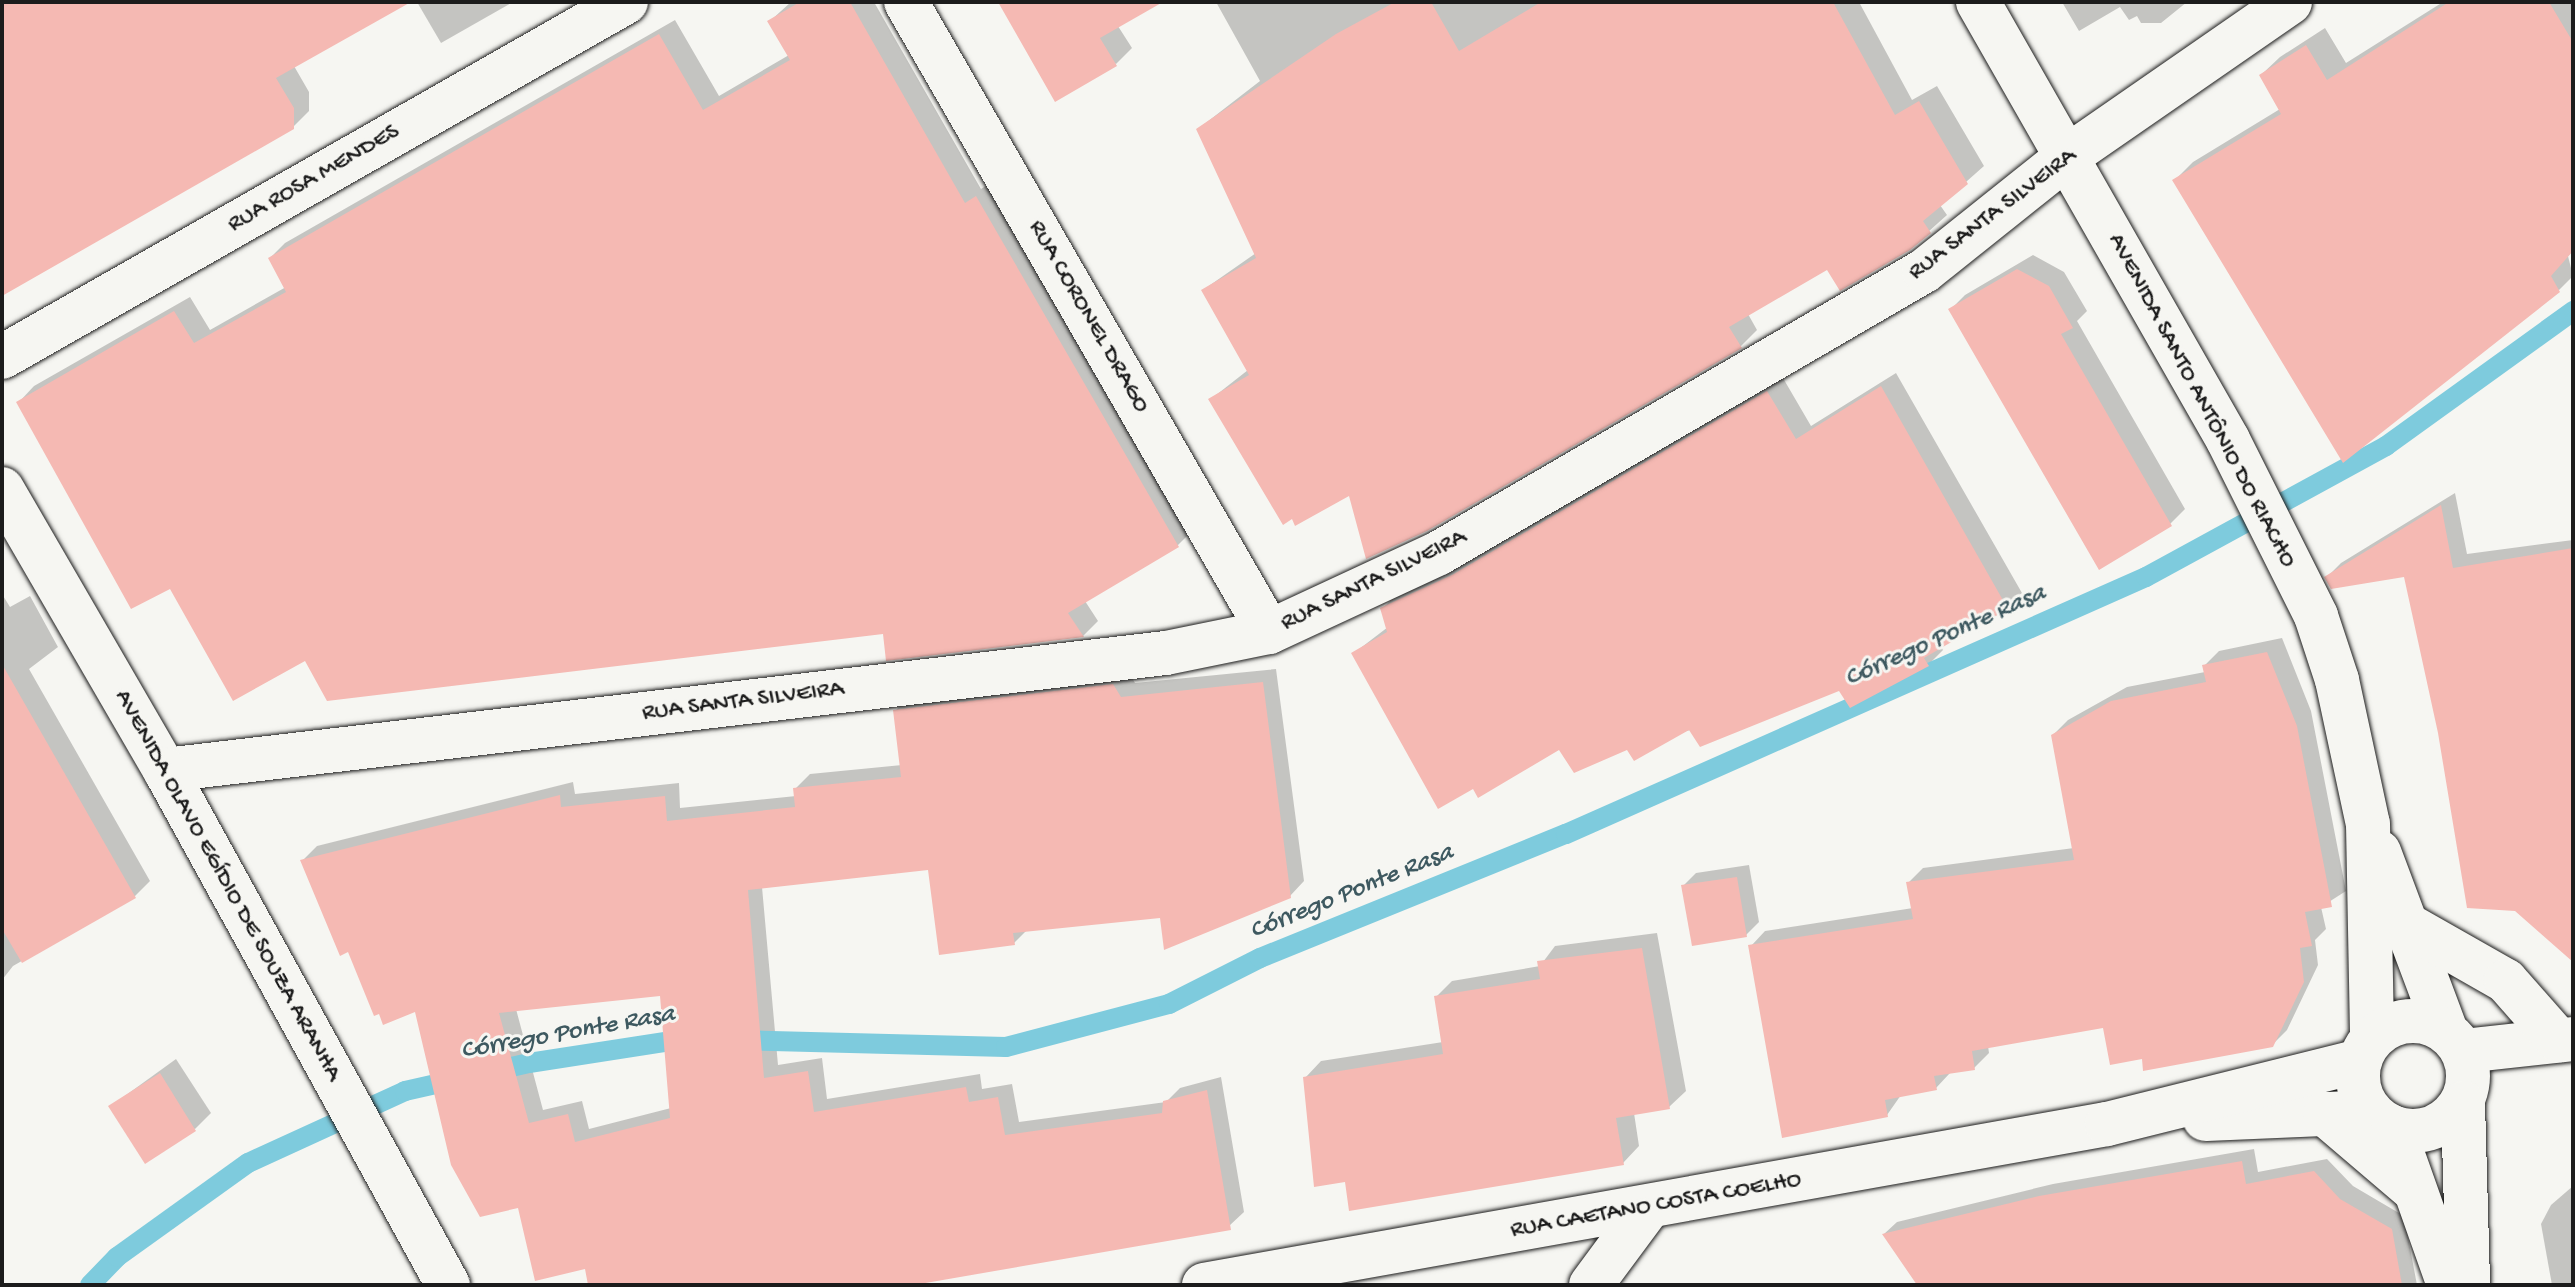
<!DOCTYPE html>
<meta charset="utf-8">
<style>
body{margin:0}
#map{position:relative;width:2575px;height:1287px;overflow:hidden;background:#f6f6f2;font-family:"Gochi Hand",sans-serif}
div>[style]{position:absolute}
.shadow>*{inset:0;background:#0003}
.stream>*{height:20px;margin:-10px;padding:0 10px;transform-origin:10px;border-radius:10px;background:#7ecbdd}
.building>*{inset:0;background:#f5b9b3}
.roads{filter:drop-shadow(0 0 2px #1c1c1c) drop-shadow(0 0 2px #1c1c1c)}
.minor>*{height:44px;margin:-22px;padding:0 22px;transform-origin:22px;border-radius:22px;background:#f6f6f2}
.tertiary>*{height:44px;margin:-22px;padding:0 22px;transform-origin:22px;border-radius:22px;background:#f6f6f2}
.tertiary>.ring{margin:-22px;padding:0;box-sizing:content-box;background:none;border:44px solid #f6f6f2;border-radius:50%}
.secondary>*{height:44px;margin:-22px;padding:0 22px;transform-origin:22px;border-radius:22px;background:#f6f6f2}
span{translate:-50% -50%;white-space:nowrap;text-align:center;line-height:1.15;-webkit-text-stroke:6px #f6f6f2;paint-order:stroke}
.street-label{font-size:24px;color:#1c1c1c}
.water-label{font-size:26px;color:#3e5960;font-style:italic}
.frame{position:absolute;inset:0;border:4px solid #1c1c1c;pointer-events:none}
</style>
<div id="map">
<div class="shadow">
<div style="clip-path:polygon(2px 2px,407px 2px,294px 66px,309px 92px,309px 111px,292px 128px,2px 294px)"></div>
<div style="clip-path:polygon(417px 2px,513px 2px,441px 43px)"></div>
<div style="clip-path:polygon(791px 2px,874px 2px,981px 189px,992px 182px,1193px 530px,1177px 546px,1085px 601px,1098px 621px,1083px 636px,885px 632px,306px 658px,171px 586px,19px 402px,34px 386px,190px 297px,210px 330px,286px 287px,270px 258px,285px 243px,675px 20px,719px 96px,789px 55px,770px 21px)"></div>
<div style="clip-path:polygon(1000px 2px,1116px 2px,1116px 23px,1132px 48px,1116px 64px)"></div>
<div style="clip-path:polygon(1216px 2px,1859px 2px,1912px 100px,1937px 86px,1984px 166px,1940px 205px,1947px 215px,1909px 249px,1828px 268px,1748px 314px,1757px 330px,1741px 346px,1350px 493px,1211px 399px,1248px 370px,1203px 290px,1256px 253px,1198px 129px,1260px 81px)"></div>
<div style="clip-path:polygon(2062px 2px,2187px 2px,2161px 23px,2141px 23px,2137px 16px,2129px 20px,2120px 7px,2079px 31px)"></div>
<div style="clip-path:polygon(2443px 2px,2573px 2px,2573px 250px,2568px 256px,2573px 276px,2559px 290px,2174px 181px,2193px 162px,2280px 109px,2261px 75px,2280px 57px,2325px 28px,2346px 63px)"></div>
<div style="clip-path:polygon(2033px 255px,2064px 272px,2087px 311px,2077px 321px,2185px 509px,2170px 524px,1950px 310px,1965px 295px)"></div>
<div style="clip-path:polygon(1896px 373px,2022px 593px,2007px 607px,1941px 646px,1943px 650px,1928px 665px,1851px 705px,1840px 689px,1628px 747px,1560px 748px,1354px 653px,1388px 627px,1382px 609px,1397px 594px,1783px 378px,1811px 426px)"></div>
<div style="clip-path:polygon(2455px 493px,2467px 554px,2573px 540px,2573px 959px,2440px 733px,2405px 574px,2327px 577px,2341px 563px)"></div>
<div style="clip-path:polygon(2px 594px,10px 607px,30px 596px,58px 647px,29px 669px,150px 881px,135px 896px,13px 966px,2px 980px)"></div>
<div style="clip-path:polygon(2282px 638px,2311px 711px,2346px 891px,2321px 907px,2326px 929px,2315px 940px,2318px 965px,2287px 1030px,2272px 1045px,2144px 1056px,2104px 1026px,1988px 1046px,1989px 1053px,1974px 1068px,1950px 1073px,1936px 1088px,1901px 1095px,1887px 1115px,1751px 946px,1765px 931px,1913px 908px,1908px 883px,1923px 868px,2074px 848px,2053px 735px,2068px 720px,2127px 687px,2205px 672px,2204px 666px,2219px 651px)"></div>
<div style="clip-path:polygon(evenodd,1276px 669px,1304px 881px,1290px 896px,1027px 930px,1014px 943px,929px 868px,762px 887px,778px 1065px,822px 1058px,827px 1099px,980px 1074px,982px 1089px,1012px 1084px,1019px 1122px,1166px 1102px,1180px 1088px,1221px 1077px,1244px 1212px,1229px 1226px,899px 1285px,591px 1285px,586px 1267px,519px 1205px,416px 1010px,350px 949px,302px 861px,317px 846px,573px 782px,575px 794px,679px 783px,680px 808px,796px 796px,795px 789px,810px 774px,902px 765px,895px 711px,909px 697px,1128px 671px,1135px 683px,1276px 669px,661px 993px,671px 1108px,589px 1129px,582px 1101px,543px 1110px,516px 1009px,661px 993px)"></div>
<div style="clip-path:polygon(1749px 865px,1759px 922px,1746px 935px,1683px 886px,1696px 873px)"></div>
<div style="clip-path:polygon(1657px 933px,1686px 1091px,1669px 1107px,1634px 1113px,1639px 1146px,1623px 1163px,1347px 1179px,1305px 1078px,1321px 1061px,1443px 1042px,1436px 997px,1452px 981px,1540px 966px,1555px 946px)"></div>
<div style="clip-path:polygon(176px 1059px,211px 1113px,195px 1129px,111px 1106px)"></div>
<div style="clip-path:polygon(2254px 1149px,2258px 1172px,2327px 1159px,2353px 1186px,2404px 1216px,2417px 1285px,1919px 1285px,1884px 1234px,1897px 1222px,2053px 1184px)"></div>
<div style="clip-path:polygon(2573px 1186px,2573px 1285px,2552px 1285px,2541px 1224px,2551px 1205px)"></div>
</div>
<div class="stream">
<div style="left:735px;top:1040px;width:271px;rotate:1.5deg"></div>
<div style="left:1006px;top:1047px;width:169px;rotate:-14.8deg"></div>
<div style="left:1169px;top:1004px;width:102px;rotate:-26.8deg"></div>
<div style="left:1260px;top:958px;width:330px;rotate:-22.1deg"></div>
<div style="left:1566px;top:834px;width:634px;rotate:-23.9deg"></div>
<div style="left:2146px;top:577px;width:273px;rotate:-28.6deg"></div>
<div style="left:2386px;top:446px;width:231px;rotate:-35.8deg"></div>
<div style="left:90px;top:1285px;width:39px;rotate:-46deg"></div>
<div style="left:117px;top:1257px;width:161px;rotate:-35.7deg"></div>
<div style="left:248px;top:1163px;width:173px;rotate:-24.6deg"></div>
<div style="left:405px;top:1091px;width:127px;rotate:-12.7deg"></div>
<div style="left:529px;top:1063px;width:164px;rotate:-8.8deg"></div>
</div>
<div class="building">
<div style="clip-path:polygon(2px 2px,411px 2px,276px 78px,294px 108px,294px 129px,2px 296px)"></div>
<div style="clip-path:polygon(800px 2px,850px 2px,965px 203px,976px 196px,1179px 547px,1068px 613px,1084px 637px,886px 661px,883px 634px,327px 701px,305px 661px,233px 701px,170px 589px,131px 609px,16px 402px,174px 311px,194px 343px,286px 292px,268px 258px,659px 34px,703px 110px,790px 60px,767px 21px)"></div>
<div style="clip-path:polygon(998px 2px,1163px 2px,1100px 38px,1117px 66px,1055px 102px)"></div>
<div style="clip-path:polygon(1395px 2px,1431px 2px,1459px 51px,1541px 2px,1833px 2px,1895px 115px,1919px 101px,1968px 184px,1923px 221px,1931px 233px,1910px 250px,1840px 291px,1827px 270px,1729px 327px,1742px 348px,1427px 531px,1366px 559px,1349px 496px,1295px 526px,1292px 519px,1283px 525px,1208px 399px,1249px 375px,1201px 290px,1256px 258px,1196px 129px,1336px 34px)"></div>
<div style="clip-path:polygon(2449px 2px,2549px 2px,2573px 42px,2573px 251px,2551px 276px,2560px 292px,2343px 463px,2172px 180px,2281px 114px,2259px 75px,2306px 45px,2327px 80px)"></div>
<div style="clip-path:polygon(2017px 269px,2049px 286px,2073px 328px,2061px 334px,2172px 526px,2099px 570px,1948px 309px)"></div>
<div style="clip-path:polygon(1881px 386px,2008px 609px,1924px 658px,1929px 666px,1850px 708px,1839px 691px,1700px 747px,1689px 730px,1634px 761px,1627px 750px,1574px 773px,1559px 750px,1478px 798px,1473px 789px,1438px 809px,1351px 653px,1387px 632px,1380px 608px,1452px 575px,1767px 391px,1796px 439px)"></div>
<div style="clip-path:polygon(2441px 505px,2453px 568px,2573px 548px,2573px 962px,2515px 911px,2467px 908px,2438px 733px,2404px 577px,2331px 589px,2324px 577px)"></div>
<div style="clip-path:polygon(2267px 652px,2297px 726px,2332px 907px,2305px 912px,2312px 946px,2300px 948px,2304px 982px,2273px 1047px,2143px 1071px,2142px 1059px,2110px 1065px,2103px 1028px,1972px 1051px,1975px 1070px,1934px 1076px,1937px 1090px,1885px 1100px,1888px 1117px,1782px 1138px,1748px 945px,1913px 919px,1906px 882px,2074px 860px,2051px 735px,2111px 701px,2206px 682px,2202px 665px)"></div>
<div style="clip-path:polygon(2px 664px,136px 898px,22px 963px,2px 929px)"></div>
<div style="clip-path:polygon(evenodd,1263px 682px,1291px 898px,1164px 950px,1160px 918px,1013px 933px,1015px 945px,939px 955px,928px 870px,748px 890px,764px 1078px,808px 1071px,814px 1112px,966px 1087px,969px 1102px,998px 1097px,1005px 1135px,1162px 1113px,1163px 1101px,1207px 1090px,1231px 1230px,914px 1285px,588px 1285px,585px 1269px,535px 1281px,518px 1208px,480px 1217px,451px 1165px,415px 1012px,383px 1025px,379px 1014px,374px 1016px,348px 952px,340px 956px,300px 860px,560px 795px,561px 807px,665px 796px,667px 821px,795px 807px,793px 788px,901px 777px,893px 710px,1113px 684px,1121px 697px,1263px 682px,660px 996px,670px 1118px,575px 1142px,568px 1114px,529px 1123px,499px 1013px,660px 996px)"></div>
<div style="clip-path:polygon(1737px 877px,1747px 937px,1692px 946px,1681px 885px)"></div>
<div style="clip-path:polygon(1642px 948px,1670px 1109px,1616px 1118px,1624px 1165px,1349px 1211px,1345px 1182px,1314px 1187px,1303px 1077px,1443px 1054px,1434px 996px,1540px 979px,1537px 961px)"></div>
<div style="clip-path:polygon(160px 1073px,196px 1131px,145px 1164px,108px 1106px)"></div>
<div style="clip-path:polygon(2242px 1161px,2246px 1184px,2314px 1171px,2340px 1199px,2392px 1229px,2402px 1285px,1917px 1285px,1882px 1234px,2039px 1196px)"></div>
</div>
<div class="roads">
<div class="minor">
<div style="left:906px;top:2px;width:727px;rotate:60.05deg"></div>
<div style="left:2px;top:357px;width:718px;rotate:-29.64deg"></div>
<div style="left:165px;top:770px;width:1008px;rotate:-6.67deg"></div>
<div style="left:1166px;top:653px;width:105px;rotate:-11.5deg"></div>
<div style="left:1269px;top:632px;width:187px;rotate:-24.9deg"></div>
<div style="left:1439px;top:553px;width:561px;rotate:-30.18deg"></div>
<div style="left:1924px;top:271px;width:184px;rotate:-38.6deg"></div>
<div style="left:2068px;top:156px;width:270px;rotate:-34.7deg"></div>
<div style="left:2464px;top:1051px;width:110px;rotate:-6.3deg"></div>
<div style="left:2205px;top:1119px;width:166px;rotate:-2.4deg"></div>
<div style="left:1204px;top:1285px;width:917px;rotate:-10.11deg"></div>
<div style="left:2107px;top:1124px;width:260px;rotate:-14deg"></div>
<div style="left:1591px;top:1285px;width:96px;rotate:-53.5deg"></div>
</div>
<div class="tertiary">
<div style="left:1978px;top:2px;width:504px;rotate:60.28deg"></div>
<div style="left:2228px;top:440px;width:197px;rotate:63.4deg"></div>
<div style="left:2316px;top:616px;width:67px;rotate:71.8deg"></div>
<div style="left:2337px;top:680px;width:147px;rotate:77.9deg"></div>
<div style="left:2368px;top:824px;width:214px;rotate:88.9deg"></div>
<div style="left:2379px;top:852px;width:191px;rotate:69.5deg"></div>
<div style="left:2406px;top:924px;width:115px;rotate:29.7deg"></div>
<div style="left:2506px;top:981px;width:79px;rotate:48.6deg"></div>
<div class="ring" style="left:2358px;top:1021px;width:66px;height:66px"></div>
<div style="left:2463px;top:1103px;width:182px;rotate:88.4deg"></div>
<div style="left:2325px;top:1114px;width:118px;rotate:40.5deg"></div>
<div style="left:2393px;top:1127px;width:168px;rotate:70.5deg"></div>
</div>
<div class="secondary">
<div style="left:2px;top:489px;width:325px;rotate:59.9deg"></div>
<div style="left:165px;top:770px;width:588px;rotate:61.21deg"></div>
</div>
</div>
<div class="street-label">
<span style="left:314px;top:179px;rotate:-30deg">RUA ROSA MENDES</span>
<span style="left:1993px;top:215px;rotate:-37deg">RUA SANTA SILVEIRA</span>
<span style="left:1088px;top:317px;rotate:60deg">RUA CORONEL DRAGO</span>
<span style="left:2201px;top:401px;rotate:62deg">AVENIDA SANTO ANTÔNIO DO RIACHO</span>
<span style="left:1374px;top:581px;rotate:-26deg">RUA SANTA SILVEIRA</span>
<span style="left:743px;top:702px;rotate:-7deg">RUA SANTA SILVEIRA</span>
<span style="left:227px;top:886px;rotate:61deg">AVENIDA OLAVO EGÍDIO DE SOUZA ARANHA</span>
<span style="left:1656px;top:1206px;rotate:-10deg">RUA CAETANO COSTA COELHO</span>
</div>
<div class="water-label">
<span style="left:1946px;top:637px;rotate:-24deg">Córrego Ponte Rasa</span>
<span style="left:1352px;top:893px;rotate:-22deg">Córrego Ponte Rasa</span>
<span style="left:568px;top:1034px;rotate:-10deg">Córrego Ponte Rasa</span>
</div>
<div class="frame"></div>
</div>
